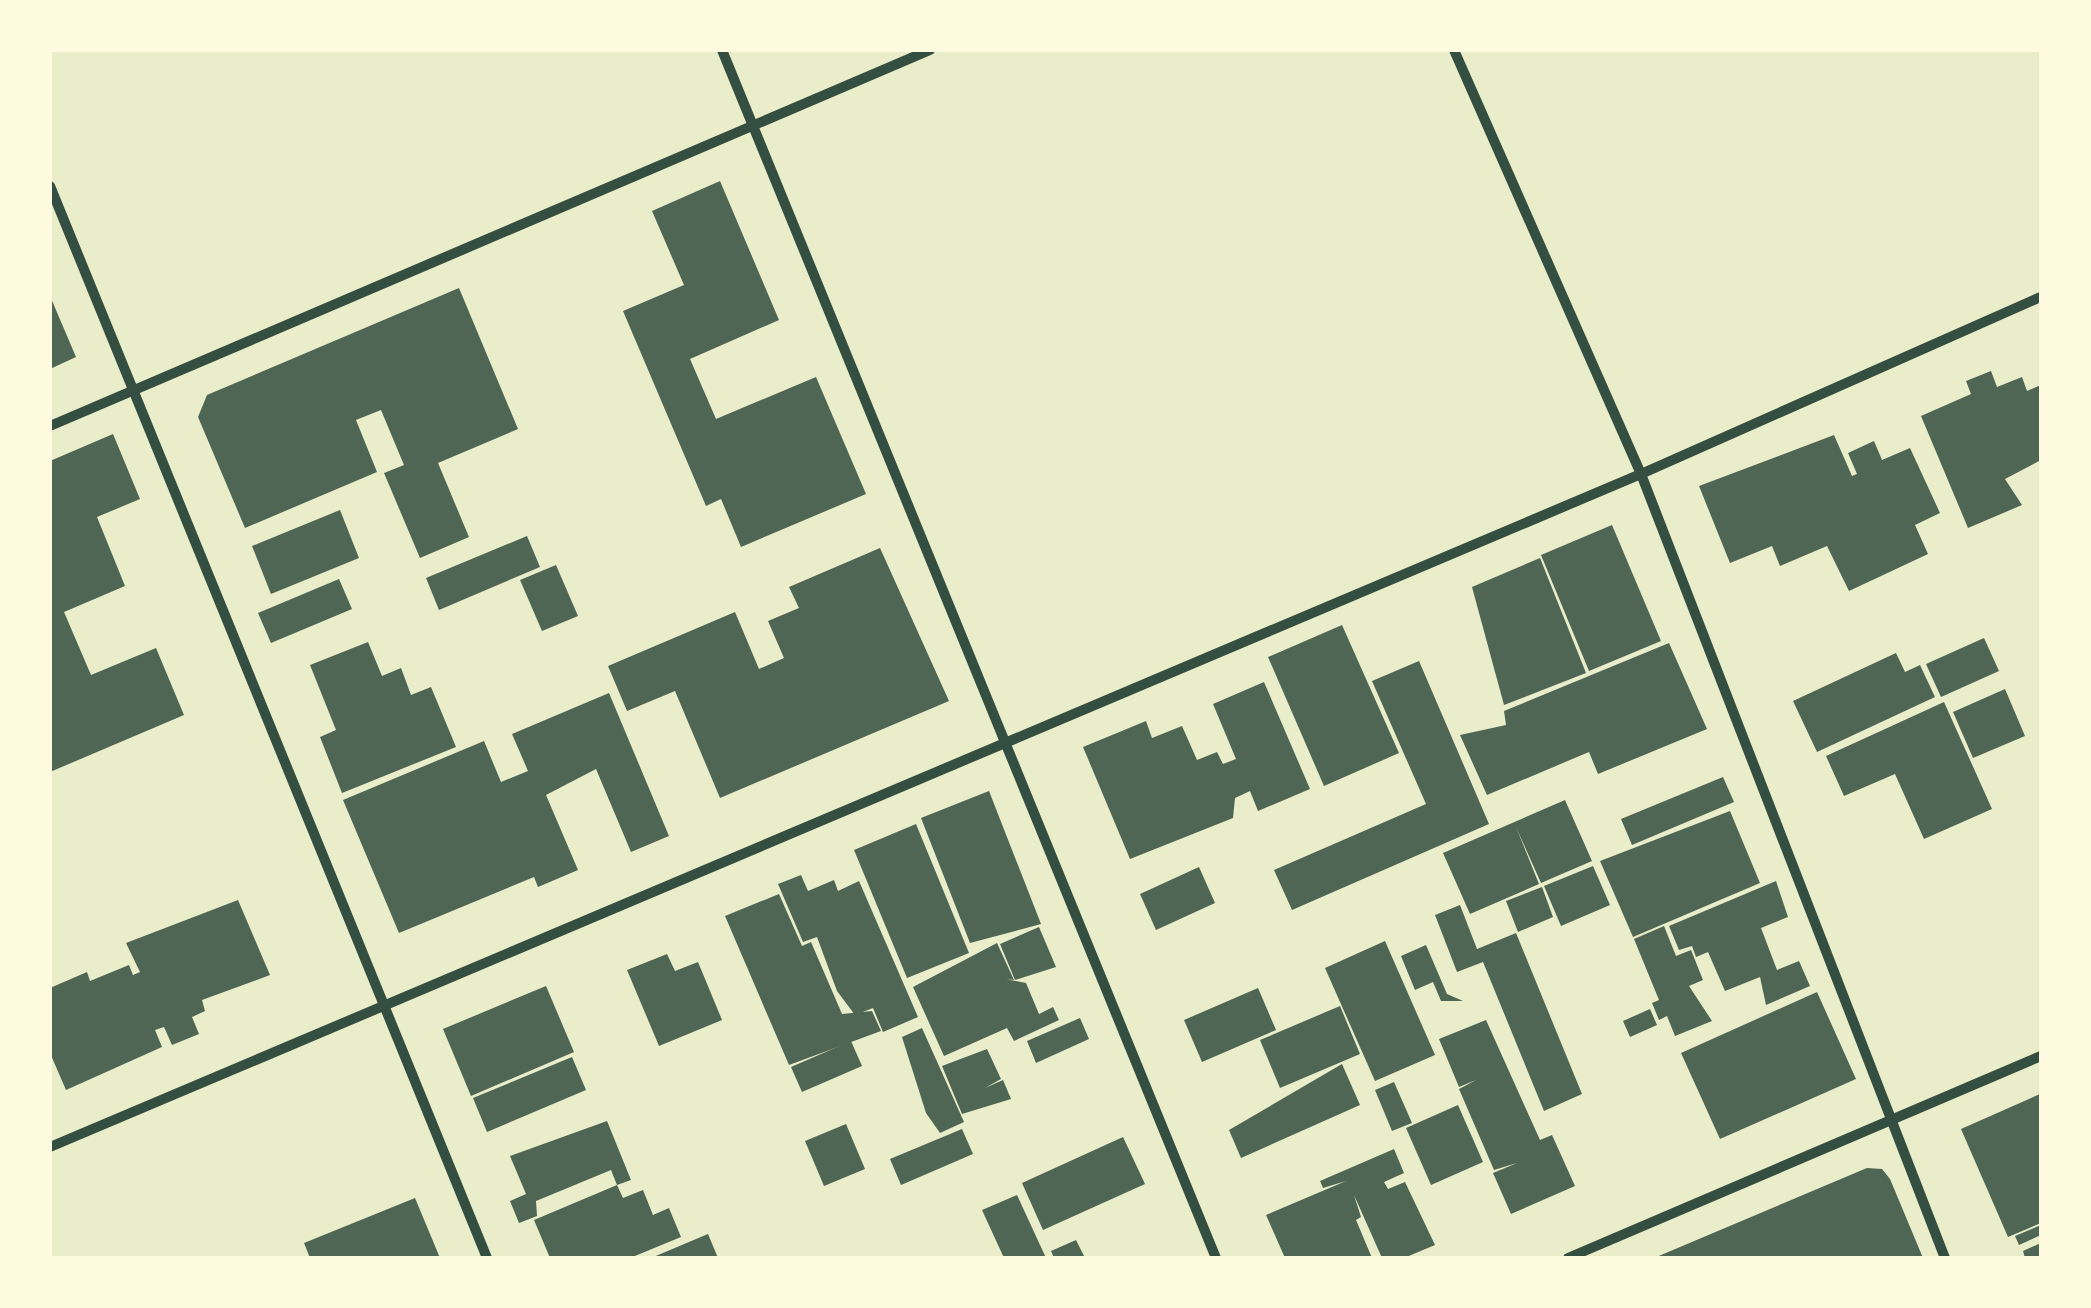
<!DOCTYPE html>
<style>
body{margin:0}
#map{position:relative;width:2091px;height:1308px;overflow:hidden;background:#e9edc9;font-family:"Asap Condensed",sans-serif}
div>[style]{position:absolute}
.building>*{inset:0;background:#4f6655}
.minor>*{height:10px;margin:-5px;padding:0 5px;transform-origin:5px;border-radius:5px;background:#344e41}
span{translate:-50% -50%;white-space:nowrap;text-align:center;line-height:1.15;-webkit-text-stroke:8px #fefae0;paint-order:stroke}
.frame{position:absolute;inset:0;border:52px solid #fefae0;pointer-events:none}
</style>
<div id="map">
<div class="building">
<div style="clip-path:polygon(720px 181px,779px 320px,690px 359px,716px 419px,816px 377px,866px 494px,741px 547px,721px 499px,706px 506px,623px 311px,684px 285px,652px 211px)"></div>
<div style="clip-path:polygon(459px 288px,518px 429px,438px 463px,469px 537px,420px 558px,384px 473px,404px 465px,381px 410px,356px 420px,377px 472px,245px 528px,198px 417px,207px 395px)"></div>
<div style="clip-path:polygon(50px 296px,76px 357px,50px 369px)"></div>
<div style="clip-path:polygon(1991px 371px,1997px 387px,2022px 377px,2027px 391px,2041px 385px,2041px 460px,2005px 479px,2022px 505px,1968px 528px,1921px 416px,1971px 394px,1966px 381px)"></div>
<div style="clip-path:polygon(113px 434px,140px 499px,97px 517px,125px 586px,64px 612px,91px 675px,156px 648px,184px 715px,50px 772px,50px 461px)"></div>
<div style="clip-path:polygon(1834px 435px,1852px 476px,1857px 474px,1848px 453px,1874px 441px,1882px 460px,1910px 448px,1940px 513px,1915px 525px,1928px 554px,1849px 591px,1827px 546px,1780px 566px,1772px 546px,1730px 563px,1699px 486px)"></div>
<div style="clip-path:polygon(340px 510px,359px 558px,271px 594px,252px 546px)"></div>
<div style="clip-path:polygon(1612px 525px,1661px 641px,1589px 671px,1541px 555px)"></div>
<div style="clip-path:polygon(527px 536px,540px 567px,439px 610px,426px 578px)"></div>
<div style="clip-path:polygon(880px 548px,949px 701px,720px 798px,675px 691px,627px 711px,608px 666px,735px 612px,759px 669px,784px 658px,768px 621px,799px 608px,789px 587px)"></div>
<div style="clip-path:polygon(1540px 558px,1586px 673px,1504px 705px,1472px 587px)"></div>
<div style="clip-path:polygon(556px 565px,578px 616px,542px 631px,520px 580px)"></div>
<div style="clip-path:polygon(339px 579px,352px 609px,271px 643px,258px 613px)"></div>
<div style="clip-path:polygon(1342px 625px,1399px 753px,1324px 786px,1268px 657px)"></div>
<div style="clip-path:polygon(1984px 638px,1999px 671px,1941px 697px,1926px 664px)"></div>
<div style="clip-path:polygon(368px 642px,382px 676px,401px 668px,411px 695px,431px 687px,456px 747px,342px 793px,320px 737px,336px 730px,310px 665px)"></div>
<div style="clip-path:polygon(1669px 643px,1707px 729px,1598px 774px,1589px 752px,1487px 795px,1460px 735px,1506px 725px,1504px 711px)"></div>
<div style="clip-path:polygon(1896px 653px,1905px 672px,1920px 665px,1935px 697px,1817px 752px,1793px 701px)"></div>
<div style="clip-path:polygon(1419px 661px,1489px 824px,1292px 910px,1274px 870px,1426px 804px,1372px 681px)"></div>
<div style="clip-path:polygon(1264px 682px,1310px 789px,1258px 811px,1250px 791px,1235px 798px,1233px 818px,1130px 859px,1083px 747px,1146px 721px,1152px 738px,1182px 726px,1197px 760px,1217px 752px,1223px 764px,1236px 759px,1213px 704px)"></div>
<div style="clip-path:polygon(2005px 689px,2025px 736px,1973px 758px,1953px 712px)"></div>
<div style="clip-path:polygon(609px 693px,669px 836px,631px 852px,596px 769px,546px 795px,578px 870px,538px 887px,534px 877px,399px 933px,343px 800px,484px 741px,501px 782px,528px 771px,512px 734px)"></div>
<div style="clip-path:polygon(1944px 702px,1992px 809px,1924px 839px,1895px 774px,1844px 796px,1826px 756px)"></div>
<div style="clip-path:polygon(1723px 777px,1734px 802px,1632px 845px,1621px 819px)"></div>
<div style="clip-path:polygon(989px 791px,1041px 924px,970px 943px,921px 818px)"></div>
<div style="clip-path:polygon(1565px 800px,1592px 861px,1541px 883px,1516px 827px,1539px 884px,1470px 914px,1443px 853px)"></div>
<div style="clip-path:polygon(1730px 811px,1760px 883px,1633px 937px,1600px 861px)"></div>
<div style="clip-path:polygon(916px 824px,969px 953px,907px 978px,854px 850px)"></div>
<div style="clip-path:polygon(1593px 866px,1610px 905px,1561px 926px,1544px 886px)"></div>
<div style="clip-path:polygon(1199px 867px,1215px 903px,1156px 930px,1140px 894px)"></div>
<div style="clip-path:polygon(801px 875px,808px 891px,834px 880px,838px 891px,859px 881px,918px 1017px,883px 1032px,873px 1008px,855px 1015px,837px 991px,817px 937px,803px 942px,778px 884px)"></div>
<div style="clip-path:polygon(1776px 881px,1788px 917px,1761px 928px,1777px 970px,1799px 961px,1810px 986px,1766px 1005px,1760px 977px,1725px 991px,1708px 952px,1696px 957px,1692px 946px,1679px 950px,1669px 926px)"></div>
<div style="clip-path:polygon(1542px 887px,1553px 917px,1518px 932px,1506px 901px)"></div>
<div style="clip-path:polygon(779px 894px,802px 946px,811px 942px,842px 1014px,872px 1011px,881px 1031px,789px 1065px,725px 916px)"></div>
<div style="clip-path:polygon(238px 900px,270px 975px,202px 1000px,205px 1011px,192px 1017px,199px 1034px,172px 1045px,164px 1027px,155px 1030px,162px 1047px,66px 1090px,50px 1053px,50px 988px,87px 972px,90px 981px,129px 965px,133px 975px,140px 972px,126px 943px)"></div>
<div style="clip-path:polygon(1460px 905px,1477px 949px,1516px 933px,1582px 1094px,1544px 1111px,1483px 962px,1457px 972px,1435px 915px)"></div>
<div style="clip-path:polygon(1664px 926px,1676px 956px,1691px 950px,1703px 980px,1689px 986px,1712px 1021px,1675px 1036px,1667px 1016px,1659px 1020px,1652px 1003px,1659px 1000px,1634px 939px)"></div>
<div style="clip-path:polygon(1039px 927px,1056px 967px,1015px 980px,1000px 944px)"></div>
<div style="clip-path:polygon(1385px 941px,1435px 1055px,1375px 1081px,1325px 968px)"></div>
<div style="clip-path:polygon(997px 943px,1014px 980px,1006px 979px,1026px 983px,1039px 1014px,1053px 1007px,1059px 1020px,1014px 1041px,1007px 1028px,944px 1056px,913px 987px)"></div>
<div style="clip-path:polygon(1426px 945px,1447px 994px,1463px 1001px,1441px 1001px,1433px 982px,1415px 990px,1401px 956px)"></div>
<div style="clip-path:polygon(667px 954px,675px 971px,698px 962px,722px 1020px,659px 1046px,627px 970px)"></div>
<div style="clip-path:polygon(546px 986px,574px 1052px,471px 1096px,443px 1029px)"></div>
<div style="clip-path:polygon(1258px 988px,1276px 1030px,1202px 1062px,1184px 1020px)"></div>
<div style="clip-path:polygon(1817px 992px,1856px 1079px,1720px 1139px,1681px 1053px)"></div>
<div style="clip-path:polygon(1340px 1006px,1360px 1054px,1280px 1088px,1260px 1040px)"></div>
<div style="clip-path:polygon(1650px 1009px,1657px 1025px,1630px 1037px,1623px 1021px)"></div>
<div style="clip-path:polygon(1080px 1018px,1089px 1039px,1036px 1063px,1027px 1041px)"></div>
<div style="clip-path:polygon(1486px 1020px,1540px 1140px,1552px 1135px,1575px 1186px,1511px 1214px,1493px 1173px,1517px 1163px,1494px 1170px,1459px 1089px,1476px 1080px,1459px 1087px,1439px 1039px)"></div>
<div style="clip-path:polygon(922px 1028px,964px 1122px,940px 1133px,926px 1113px,902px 1037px)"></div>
<div style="clip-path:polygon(851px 1041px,862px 1066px,802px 1092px,791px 1067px)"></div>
<div style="clip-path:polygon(987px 1049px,1001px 1079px,985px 1088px,1003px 1080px,1011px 1099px,962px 1114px,942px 1066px)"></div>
<div style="clip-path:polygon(572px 1057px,586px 1090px,487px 1132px,473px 1098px)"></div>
<div style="clip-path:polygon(1342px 1064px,1360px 1105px,1241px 1158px,1229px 1130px)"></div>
<div style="clip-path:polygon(1394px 1082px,1412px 1123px,1392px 1131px,1375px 1090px)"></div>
<div style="clip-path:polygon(2040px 1094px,2041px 1223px,2008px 1237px,1961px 1129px)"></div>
<div style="clip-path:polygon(1458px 1105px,1483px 1162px,1431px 1185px,1406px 1128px)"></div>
<div style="clip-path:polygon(607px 1121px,631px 1180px,617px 1185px,611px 1170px,536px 1201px,537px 1216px,519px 1223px,510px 1201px,526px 1194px,510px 1156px)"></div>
<div style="clip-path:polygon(846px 1124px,865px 1169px,824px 1186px,805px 1141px)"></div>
<div style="clip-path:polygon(962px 1129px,973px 1154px,901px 1185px,890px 1159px)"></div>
<div style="clip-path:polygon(1123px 1137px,1145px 1184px,1043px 1230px,1022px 1183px)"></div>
<div style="clip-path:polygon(1394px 1149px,1404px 1173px,1384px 1182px,1388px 1189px,1405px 1182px,1435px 1245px,1404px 1258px,1382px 1258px,1354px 1195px,1361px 1217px,1356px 1220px,1372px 1258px,1285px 1258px,1266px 1215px,1346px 1181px,1323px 1188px,1320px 1181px)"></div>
<div style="clip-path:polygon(1867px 1168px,1882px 1169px,1890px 1179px,1923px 1258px,1654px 1258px)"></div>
<div style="clip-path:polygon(617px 1185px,623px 1198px,643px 1190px,653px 1215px,669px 1208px,681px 1237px,630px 1258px,550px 1258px,534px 1220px)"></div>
<div style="clip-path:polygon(1017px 1195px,1046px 1258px,1004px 1258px,982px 1210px)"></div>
<div style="clip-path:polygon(415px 1198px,440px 1258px,310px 1258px,304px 1243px)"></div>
<div style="clip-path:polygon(2041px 1225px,2041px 1235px,2019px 1245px,2015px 1236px)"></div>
<div style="clip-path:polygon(708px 1234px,718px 1258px,651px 1258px)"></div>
<div style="clip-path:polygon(1076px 1240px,1085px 1258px,1054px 1258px,1051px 1251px)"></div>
<div style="clip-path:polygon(2041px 1243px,2041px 1258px,2025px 1258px,2023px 1251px)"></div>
</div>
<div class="minor">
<div style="left:722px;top:50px;width:1305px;rotate:67.76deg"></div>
<div style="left:1454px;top:50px;width:463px;rotate:66.2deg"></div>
<div style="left:1641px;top:474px;width:841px;rotate:68.81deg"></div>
<div style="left:50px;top:186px;width:1158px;rotate:67.82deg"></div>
<div style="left:50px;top:426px;width:957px;rotate:-23.14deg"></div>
<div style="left:50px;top:1147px;width:1727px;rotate:-22.93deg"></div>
<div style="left:1641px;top:474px;width:437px;rotate:-23.9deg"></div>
<div style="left:1568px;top:1258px;width:514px;rotate:-23.13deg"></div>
</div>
<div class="frame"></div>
</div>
